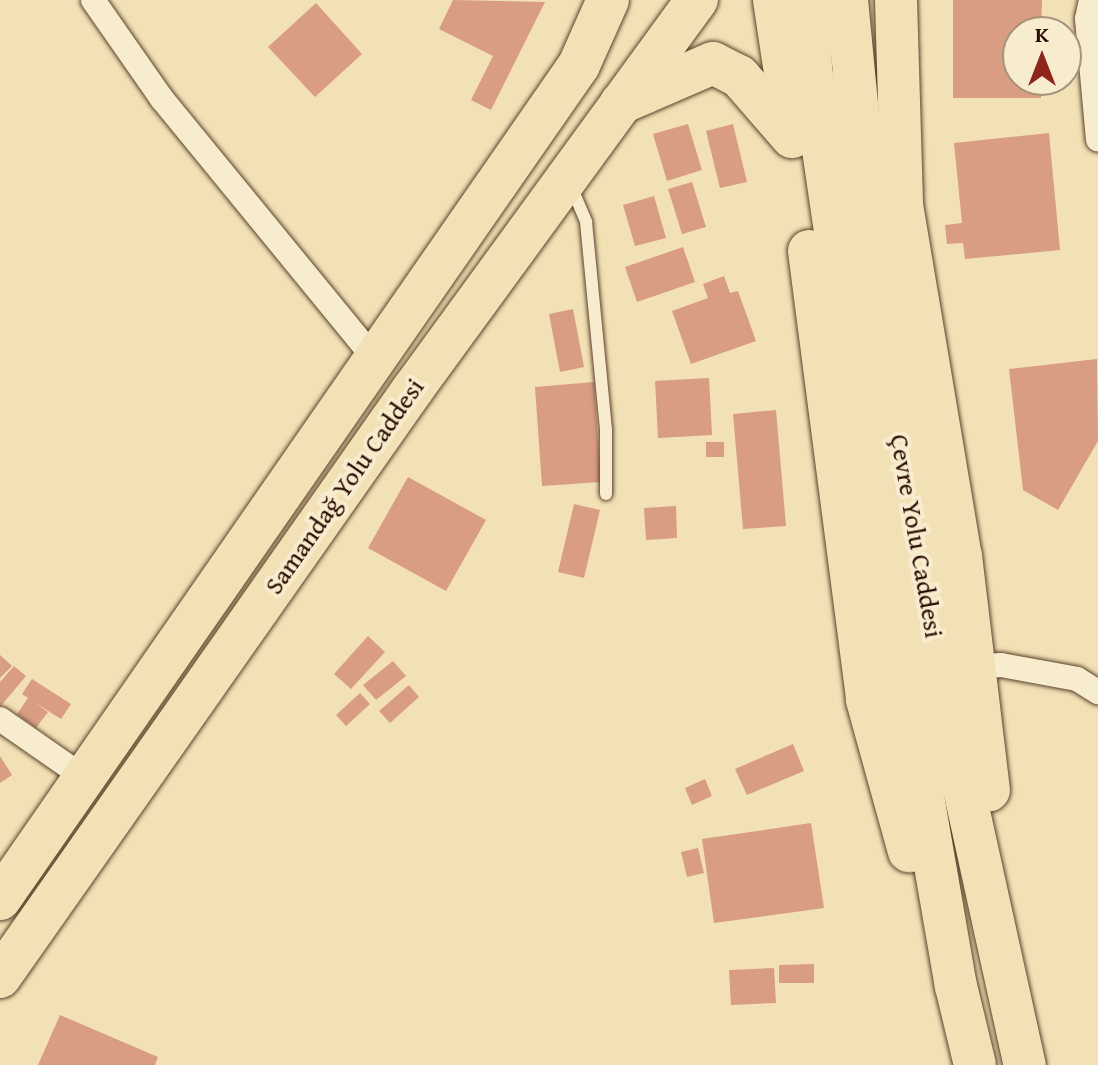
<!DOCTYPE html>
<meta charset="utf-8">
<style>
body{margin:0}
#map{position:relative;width:1098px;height:1065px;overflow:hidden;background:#f2e1b4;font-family:"Gentium Book Plus",serif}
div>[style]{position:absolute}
.building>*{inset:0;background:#d99d81}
.roads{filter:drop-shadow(0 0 2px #5c422d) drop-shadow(0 0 2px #5c422d)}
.service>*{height:12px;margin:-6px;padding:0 6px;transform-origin:6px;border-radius:6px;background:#f7ecce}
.minor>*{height:24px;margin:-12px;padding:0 12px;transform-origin:12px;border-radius:12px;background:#f7ecce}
.trunk>*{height:42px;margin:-21px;padding:0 21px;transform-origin:21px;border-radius:21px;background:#f2e1b4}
span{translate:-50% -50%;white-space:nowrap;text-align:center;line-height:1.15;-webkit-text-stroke:8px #f7ecce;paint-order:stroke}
.street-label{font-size:26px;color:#2a0d00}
.north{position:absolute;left:1002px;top:16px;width:80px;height:80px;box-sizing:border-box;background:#f7ecce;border:2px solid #a5937c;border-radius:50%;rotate:0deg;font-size:22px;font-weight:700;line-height:32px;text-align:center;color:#2a0d00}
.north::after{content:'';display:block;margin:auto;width:28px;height:36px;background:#8f2418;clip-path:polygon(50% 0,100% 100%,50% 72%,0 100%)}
</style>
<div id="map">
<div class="building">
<div style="clip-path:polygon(453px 0,545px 2px,491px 110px,471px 100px,493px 56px,439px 29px)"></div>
<div style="clip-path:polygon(953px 0,1042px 0,1041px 32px,1018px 32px,1018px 80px,1041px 80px,1041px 98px,953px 98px)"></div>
<div style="clip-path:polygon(316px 3px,362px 54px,315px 97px,268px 47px)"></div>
<div style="clip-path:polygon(688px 124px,702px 170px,667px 181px,653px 134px)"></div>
<div style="clip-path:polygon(733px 124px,747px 182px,720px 188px,706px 131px)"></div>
<div style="clip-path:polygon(1049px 133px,1060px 250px,965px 259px,963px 243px,947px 244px,945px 225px,962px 223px,954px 143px)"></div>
<div style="clip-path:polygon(692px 182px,706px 227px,682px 234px,668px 189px)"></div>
<div style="clip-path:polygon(654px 196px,666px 238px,635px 246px,623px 205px)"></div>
<div style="clip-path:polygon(683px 247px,695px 282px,637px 302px,625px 267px)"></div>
<div style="clip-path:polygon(724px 276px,730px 293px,738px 291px,756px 341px,691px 364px,672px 311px,708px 298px,703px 284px)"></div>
<div style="clip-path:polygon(573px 309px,584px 367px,560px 372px,549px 314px)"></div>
<div style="clip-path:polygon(1097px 359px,1098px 441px,1058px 510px,1023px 490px,1009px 369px)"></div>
<div style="clip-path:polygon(709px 378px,712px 435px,658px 438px,655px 381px)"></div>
<div style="clip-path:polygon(594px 382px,601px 482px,542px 486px,535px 387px)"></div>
<div style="clip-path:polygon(776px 410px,786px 526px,743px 529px,733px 414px)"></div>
<div style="clip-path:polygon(706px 442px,724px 442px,724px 457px,706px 457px)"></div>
<div style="clip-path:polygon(408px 477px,486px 520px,446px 591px,368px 548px)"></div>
<div style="clip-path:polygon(574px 504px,600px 510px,584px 578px,558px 572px)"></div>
<div style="clip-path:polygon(676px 506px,677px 538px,646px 540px,644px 508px)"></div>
<div style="clip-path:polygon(368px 636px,385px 652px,351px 689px,334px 674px)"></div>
<div style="clip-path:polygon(0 655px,12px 666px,0 678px)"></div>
<div style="clip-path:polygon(393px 661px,406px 676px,376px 700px,363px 685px)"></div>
<div style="clip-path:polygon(14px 666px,26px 676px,0 707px,0 682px)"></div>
<div style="clip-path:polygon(32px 679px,71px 704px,61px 719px,34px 702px,48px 712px,36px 728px,17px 714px,28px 698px,22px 694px)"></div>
<div style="clip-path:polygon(409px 685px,419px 697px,390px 723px,379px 711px)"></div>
<div style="clip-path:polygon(360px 693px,370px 704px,346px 726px,336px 715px)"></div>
<div style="clip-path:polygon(793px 744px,804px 771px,747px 795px,735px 769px)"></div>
<div style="clip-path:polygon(0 756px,12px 775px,0 783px)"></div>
<div style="clip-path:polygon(705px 779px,712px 796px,692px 805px,685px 788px)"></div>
<div style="clip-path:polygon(811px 823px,824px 908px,714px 923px,702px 839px)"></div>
<div style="clip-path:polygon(698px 848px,704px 873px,687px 877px,681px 852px)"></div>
<div style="clip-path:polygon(814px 964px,814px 983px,779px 983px,779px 965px)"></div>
<div style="clip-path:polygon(774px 968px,776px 1003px,731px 1005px,729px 970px)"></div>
<div style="clip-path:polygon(60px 1015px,158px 1057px,155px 1065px,38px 1065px)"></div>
</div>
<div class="roads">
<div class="service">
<div style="left:571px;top:186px;width:39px;rotate:67deg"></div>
<div style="left:586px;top:222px;width:209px;rotate:84.5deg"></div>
<div style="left:606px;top:430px;width:64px;rotate:90deg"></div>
</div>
<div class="minor">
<div style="left:93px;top:0;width:121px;rotate:55.1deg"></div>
<div style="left:162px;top:99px;width:340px;rotate:50.7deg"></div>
<div style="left:1091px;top:0;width:19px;rotate:102deg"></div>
<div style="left:1087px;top:19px;width:121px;rotate:84.8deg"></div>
<div style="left:973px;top:667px;width:28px;rotate:-4deg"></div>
<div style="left:1001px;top:665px;width:77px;rotate:10.4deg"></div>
<div style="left:1077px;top:679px;width:25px;rotate:32deg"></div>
<div style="left:0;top:719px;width:100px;rotate:34.8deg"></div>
</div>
<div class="trunk">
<div style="left:774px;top:0;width:107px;rotate:81.4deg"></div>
<div style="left:809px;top:0;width:68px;rotate:88.3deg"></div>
<div style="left:811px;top:68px;width:537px;rotate:81.64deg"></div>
<div style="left:889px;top:599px;width:393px;rotate:80.2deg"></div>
<div style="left:956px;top:986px;width:81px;rotate:76.5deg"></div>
<div style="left:847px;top:0;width:272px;rotate:84.5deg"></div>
<div style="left:873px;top:271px;width:292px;rotate:80.7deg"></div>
<div style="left:920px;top:559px;width:150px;rotate:80deg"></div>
<div style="left:946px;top:707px;width:367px;rotate:77.6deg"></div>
<div style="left:896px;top:0;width:205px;rotate:88.3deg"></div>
<div style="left:902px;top:205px;width:356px;rotate:80.5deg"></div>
<div style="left:961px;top:556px;width:236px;rotate:83.2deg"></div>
<div style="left:621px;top:103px;width:100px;rotate:-23.5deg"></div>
<div style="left:713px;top:63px;width:29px;rotate:27deg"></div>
<div style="left:739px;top:76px;width:81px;rotate:49deg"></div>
<div style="left:809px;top:251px;width:453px;rotate:82.6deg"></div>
<div style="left:867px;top:700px;width:157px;rotate:74.5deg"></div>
<div style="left:0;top:899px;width:1015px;rotate:-55.23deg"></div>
<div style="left:579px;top:65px;width:71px;rotate:-66deg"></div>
<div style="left:0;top:977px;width:719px;rotate:-54.92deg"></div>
<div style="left:413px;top:389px;width:482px;rotate:-53.9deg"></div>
</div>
</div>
<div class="street-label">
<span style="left:344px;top:486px;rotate:-55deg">Samandağ Yolu Caddesi</span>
<span style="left:917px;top:536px;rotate:80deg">Çevre Yolu Caddesi</span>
</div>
<div class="north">K</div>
</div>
